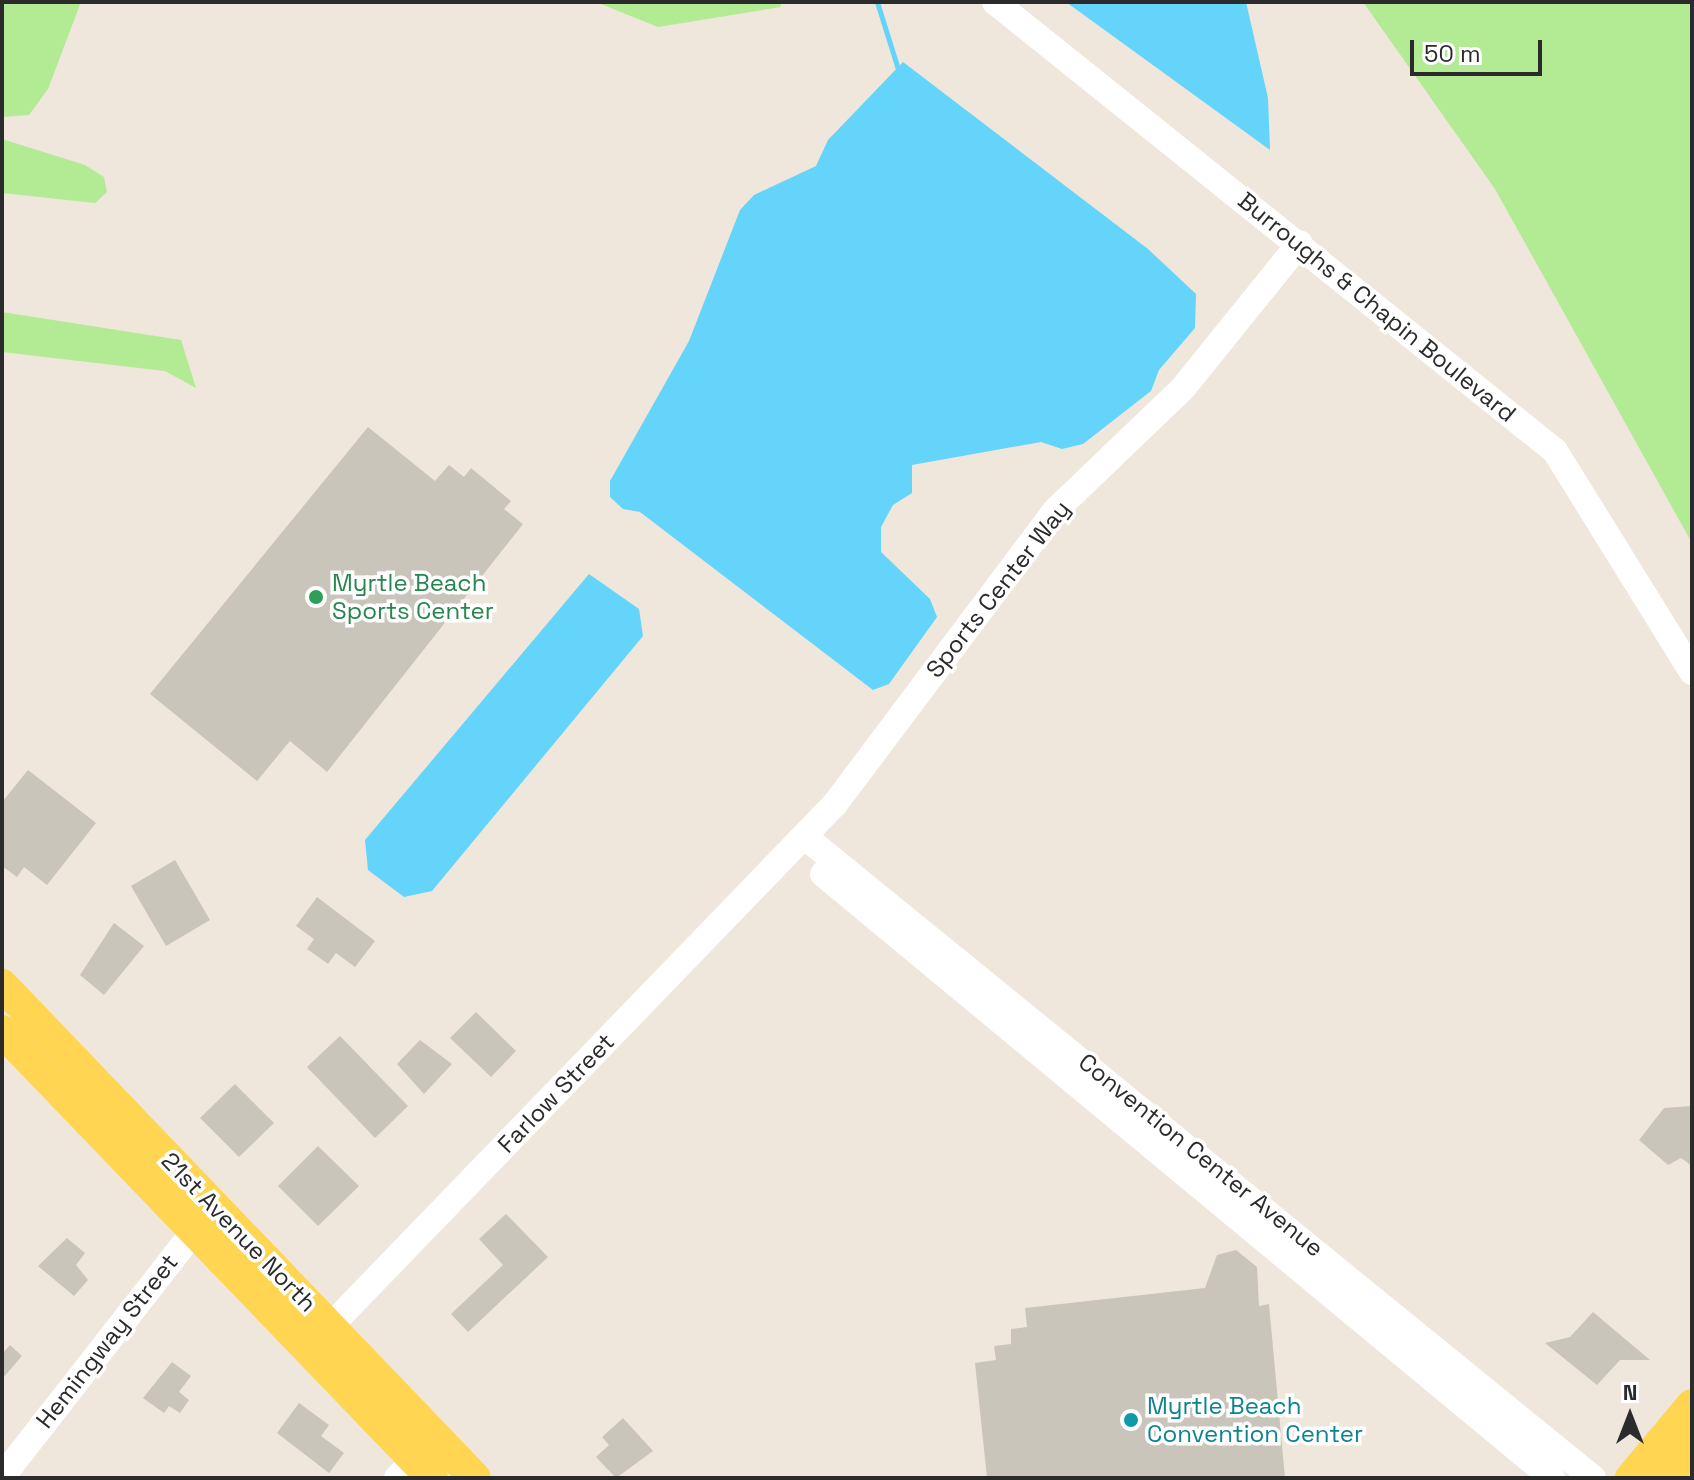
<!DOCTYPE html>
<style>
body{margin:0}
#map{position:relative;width:1694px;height:1480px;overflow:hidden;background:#efe6dc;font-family:"Space Grotesk",sans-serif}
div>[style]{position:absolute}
.green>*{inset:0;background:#b2eb93}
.water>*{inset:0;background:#64d4fb}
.stream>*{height:5px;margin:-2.5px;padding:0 2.5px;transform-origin:2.5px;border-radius:2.5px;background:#64d4fb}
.building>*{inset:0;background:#c9c5bb}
.minor>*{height:26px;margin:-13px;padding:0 13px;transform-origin:13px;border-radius:13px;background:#fff}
.major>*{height:32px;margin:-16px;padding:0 16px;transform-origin:16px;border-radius:16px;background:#ffd551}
.dots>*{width:22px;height:22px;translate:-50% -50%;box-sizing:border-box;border:4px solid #fff;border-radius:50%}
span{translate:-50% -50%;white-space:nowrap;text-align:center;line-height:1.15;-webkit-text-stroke:7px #fff;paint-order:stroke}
.street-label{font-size:24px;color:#2b2b2b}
.leisure-label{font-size:24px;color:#27864d}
.left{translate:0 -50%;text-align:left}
.culture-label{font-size:24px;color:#0d838f}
.frame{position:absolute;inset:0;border:4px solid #2b2b2b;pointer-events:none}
.north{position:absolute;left:1590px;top:1376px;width:80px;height:80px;-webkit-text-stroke:6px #fff;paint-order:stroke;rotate:0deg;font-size:22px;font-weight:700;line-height:32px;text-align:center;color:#2b2b2b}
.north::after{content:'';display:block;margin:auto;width:28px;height:36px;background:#2b2b2b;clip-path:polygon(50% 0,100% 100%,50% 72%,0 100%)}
.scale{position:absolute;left:1410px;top:40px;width:132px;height:36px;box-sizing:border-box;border:4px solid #2b2b2b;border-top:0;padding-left:10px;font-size:24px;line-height:28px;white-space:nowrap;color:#2b2b2b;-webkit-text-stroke:6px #fff;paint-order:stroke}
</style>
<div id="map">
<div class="green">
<div style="clip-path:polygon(2px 2px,81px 2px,48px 89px,29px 115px,2px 117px)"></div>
<div style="clip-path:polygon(596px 2px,780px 2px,781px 7px,658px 27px)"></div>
<div style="clip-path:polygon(1363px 2px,1692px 2px,1692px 543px,1495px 189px)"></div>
<div style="clip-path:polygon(2px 139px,85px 165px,104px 177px,107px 192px,95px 203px,2px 193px)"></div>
<div style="clip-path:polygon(2px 312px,181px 340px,196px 388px,165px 371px,2px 352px)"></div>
</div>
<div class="water">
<div style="clip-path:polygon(1066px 2px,1246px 2px,1268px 98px,1270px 150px)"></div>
<div style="clip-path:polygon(903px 62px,1148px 249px,1196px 294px,1195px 328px,1159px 370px,1151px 391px,1083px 444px,1062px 449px,1041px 442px,912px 465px,912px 493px,893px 505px,881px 527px,881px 552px,930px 599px,937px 617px,889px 684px,873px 690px,640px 512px,623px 509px,610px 497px,610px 481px,689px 341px,740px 210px,754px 195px,816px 166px,828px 140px)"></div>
<div style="clip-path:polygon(589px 574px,639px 609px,643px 636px,432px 891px,404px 897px,368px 870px,365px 840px)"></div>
</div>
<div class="stream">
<div style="left:877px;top:2px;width:70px;rotate:72.6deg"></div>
</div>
<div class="building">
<div style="clip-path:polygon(368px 427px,435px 481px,449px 465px,464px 477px,471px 468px,511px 501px,504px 509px,523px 524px,327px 772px,290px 741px,257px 781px,150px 694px)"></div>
<div style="clip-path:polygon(28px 770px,96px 823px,47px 885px,24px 867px,17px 877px,2px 866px,2px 802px)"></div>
<div style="clip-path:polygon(175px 860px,210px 920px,166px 946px,131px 886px)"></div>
<div style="clip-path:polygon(317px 897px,375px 941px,355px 967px,336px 953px,328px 964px,307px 949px,314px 939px,296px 926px)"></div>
<div style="clip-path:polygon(114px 923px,144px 946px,104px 995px,80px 975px)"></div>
<div style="clip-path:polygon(476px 1012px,516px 1051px,491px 1077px,450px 1038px)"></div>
<div style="clip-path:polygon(340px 1036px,408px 1106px,375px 1138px,307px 1067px)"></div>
<div style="clip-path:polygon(420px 1040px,452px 1064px,424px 1094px,397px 1064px)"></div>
<div style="clip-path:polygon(235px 1084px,274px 1123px,239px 1157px,200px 1118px)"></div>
<div style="clip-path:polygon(1692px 1106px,1692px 1166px,1681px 1158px,1668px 1165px,1639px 1140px,1664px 1108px)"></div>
<div style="clip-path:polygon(318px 1146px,359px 1186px,318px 1226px,278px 1186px)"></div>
<div style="clip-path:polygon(506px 1214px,548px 1257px,468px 1332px,451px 1314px,503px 1265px,479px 1239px)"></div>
<div style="clip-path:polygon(67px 1238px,85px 1253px,76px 1265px,88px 1280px,74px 1296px,38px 1266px)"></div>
<div style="clip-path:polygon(1236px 1250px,1257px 1267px,1259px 1306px,1269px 1304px,1285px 1478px,987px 1478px,975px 1363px,996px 1360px,994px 1346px,1011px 1344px,1011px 1329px,1027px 1327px,1025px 1308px,1205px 1288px,1217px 1255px)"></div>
<div style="clip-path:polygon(1593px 1312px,1650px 1360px,1620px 1360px,1597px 1385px,1545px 1343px,1570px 1337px)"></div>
<div style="clip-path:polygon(10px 1345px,22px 1356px,2px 1379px,2px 1354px)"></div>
<div style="clip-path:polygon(172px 1362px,191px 1376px,179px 1392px,189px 1400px,180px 1413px,169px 1406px,164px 1413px,143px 1398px)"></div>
<div style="clip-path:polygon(299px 1403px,329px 1425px,321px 1436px,344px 1453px,329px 1473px,277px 1433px)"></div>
<div style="clip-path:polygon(623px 1418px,653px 1451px,616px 1478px,596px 1457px,609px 1445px,602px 1437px)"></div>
</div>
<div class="minor">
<div style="left:995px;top:2px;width:718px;rotate:38.72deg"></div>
<div style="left:1555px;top:451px;width:260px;rotate:58.2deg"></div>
<div style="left:805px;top:837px;width:1016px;rotate:39.13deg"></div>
<div style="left:823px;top:874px;width:947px;rotate:39.64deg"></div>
<div style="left:316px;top:1341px;width:747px;rotate:-45.98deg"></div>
<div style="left:835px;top:804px;width:368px;rotate:-53.1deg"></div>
<div style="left:1056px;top:510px;width:176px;rotate:-43.8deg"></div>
<div style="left:1183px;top:388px;width:186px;rotate:-51.1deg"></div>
<div style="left:2px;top:1477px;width:333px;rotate:-52deg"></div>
<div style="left:397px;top:1478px;width:44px;rotate:-46.8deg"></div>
</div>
<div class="major">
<div style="left:2px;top:985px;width:683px;rotate:46.19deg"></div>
<div style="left:2px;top:1031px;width:620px;rotate:46.11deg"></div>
<div style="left:1631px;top:1478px;width:95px;rotate:-50.1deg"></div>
<div style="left:1666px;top:1478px;width:40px;rotate:-50deg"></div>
</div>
<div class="dots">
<div style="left:316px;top:597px;background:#2e9e5b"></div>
<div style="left:1131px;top:1420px;background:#0f9aa8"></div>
</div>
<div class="street-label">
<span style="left:1377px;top:307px;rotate:39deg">Burroughs &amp; Chapin Boulevard</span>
<span style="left:998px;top:589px;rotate:-52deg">Sports Center Way</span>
<span style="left:556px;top:1093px;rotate:-46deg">Farlow Street</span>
<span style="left:1201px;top:1155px;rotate:39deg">Convention Center Avenue</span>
<span style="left:239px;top:1232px;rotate:46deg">21st Avenue North</span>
<span style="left:107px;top:1341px;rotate:-52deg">Hemingway Street</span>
</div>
<div class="leisure-label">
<span class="left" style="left:332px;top:597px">Myrtle Beach<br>Sports Center</span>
</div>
<div class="culture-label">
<span class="left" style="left:1147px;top:1420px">Myrtle Beach<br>Convention Center</span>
</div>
<div class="frame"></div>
<div class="north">N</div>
<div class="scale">50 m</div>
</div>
